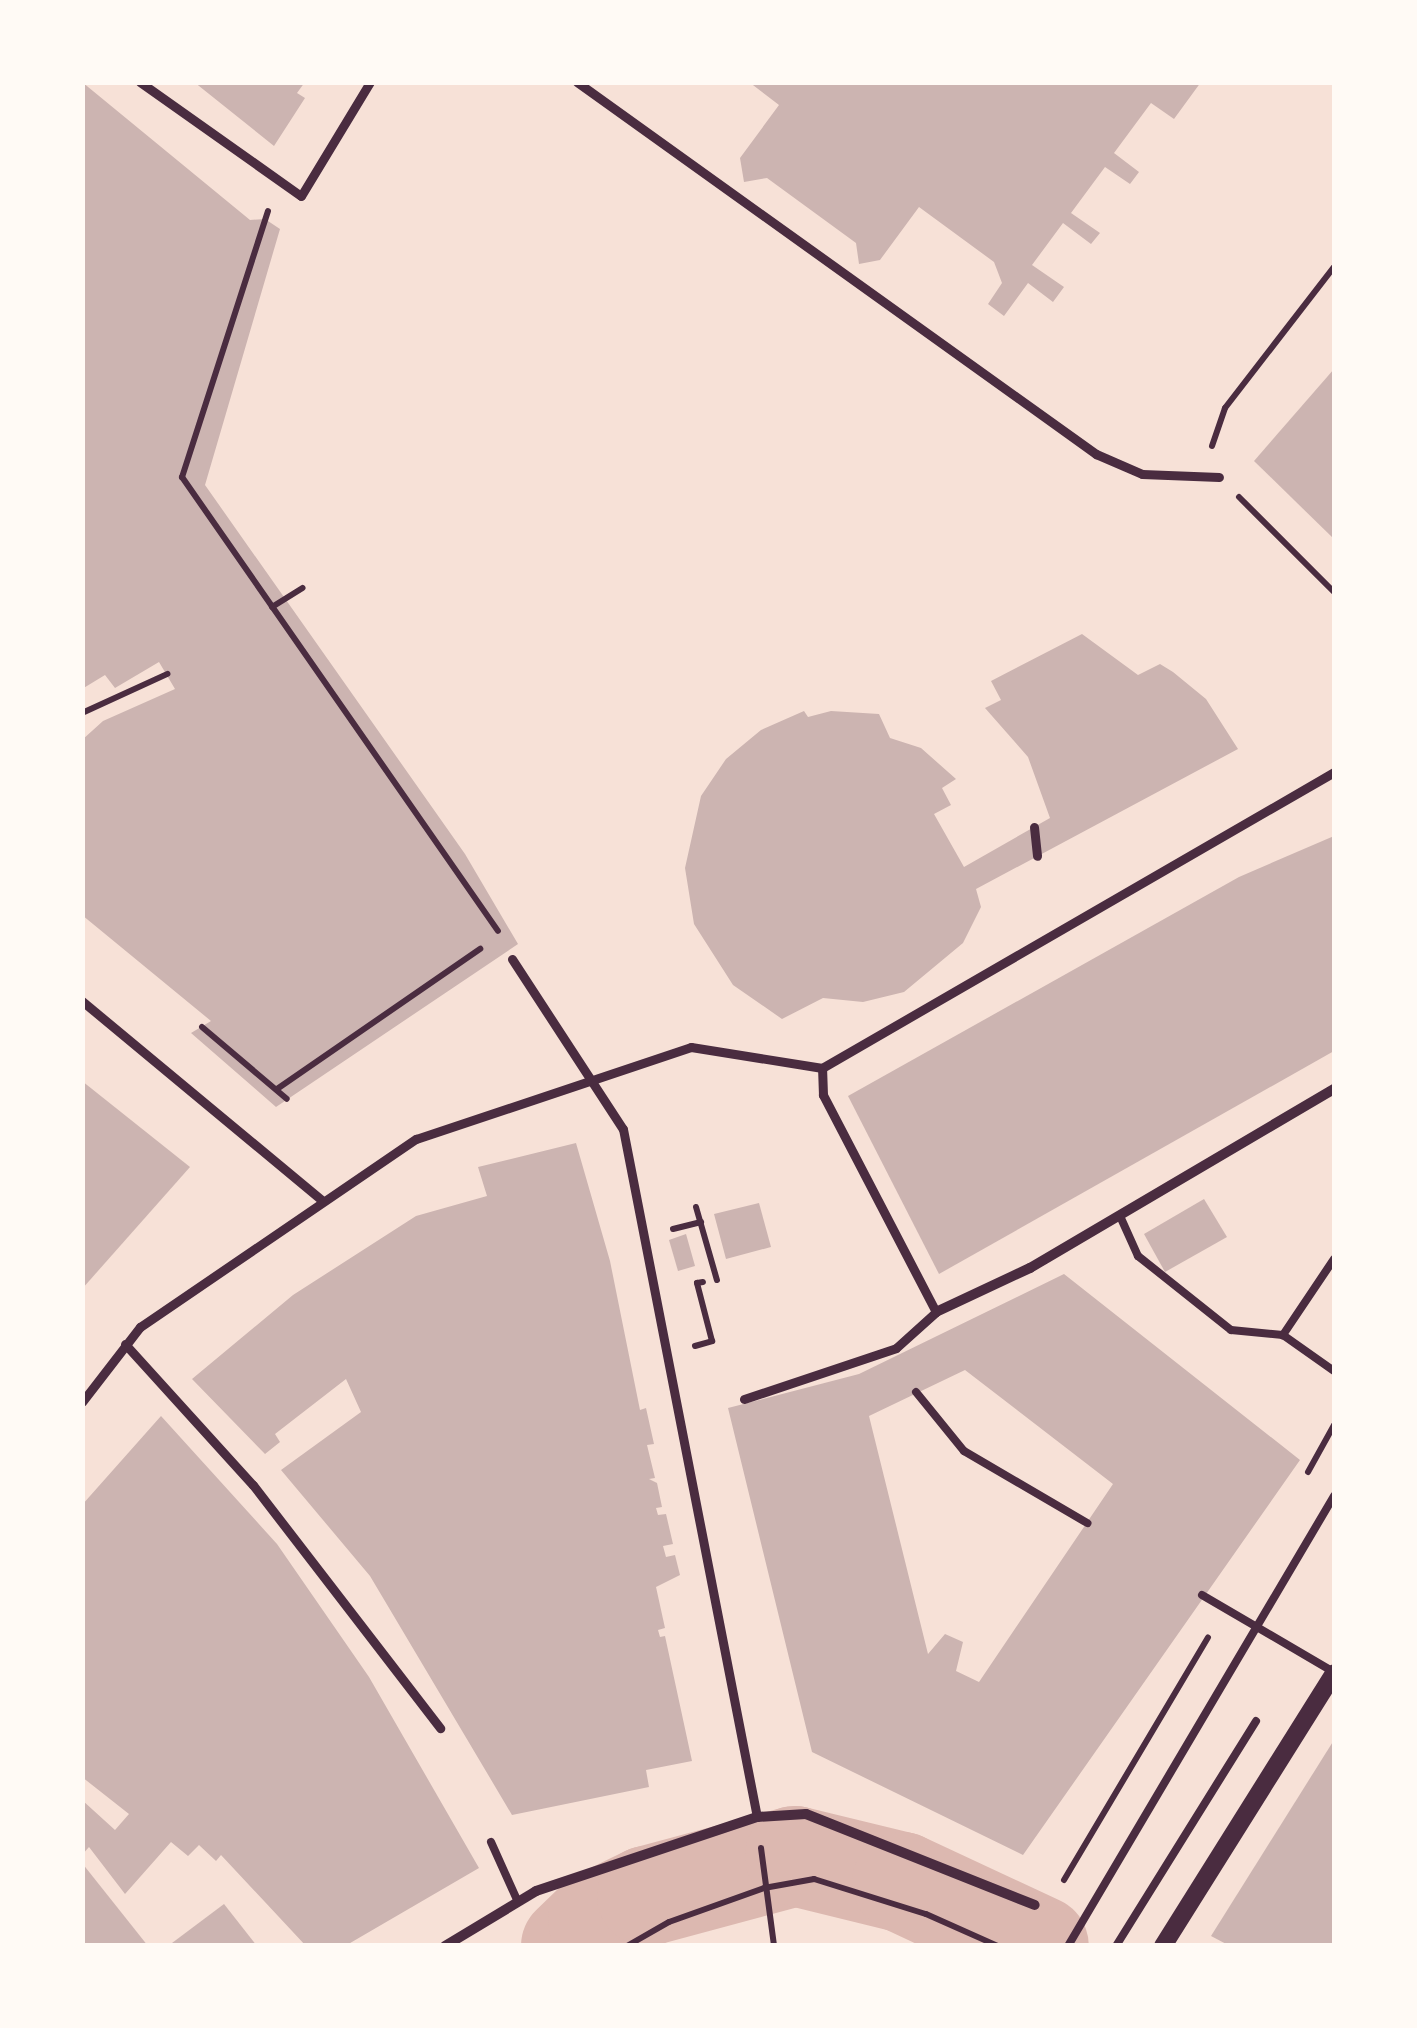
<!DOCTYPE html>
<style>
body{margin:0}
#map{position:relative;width:1417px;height:2028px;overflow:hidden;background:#f7e1d7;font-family:"Noto Sans",sans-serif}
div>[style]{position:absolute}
.river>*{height:100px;margin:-50px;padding:0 50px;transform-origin:50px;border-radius:50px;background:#dcb8b0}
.building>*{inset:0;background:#ccb4b1}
.path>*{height:6px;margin:-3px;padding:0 3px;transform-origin:3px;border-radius:3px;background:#4a2c40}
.service>*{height:8px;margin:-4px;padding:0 4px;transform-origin:4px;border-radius:4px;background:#4a2c40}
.pedestrian>*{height:9px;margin:-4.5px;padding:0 4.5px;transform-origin:4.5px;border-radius:4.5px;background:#4a2c40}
.minor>*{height:10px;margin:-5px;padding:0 5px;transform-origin:5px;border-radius:5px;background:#4a2c40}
.tertiary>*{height:18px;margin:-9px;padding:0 9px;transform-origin:9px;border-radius:9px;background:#4a2c40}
span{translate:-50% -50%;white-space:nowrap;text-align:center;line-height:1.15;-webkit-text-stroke:10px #fffaf5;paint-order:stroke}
.frame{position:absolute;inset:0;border:85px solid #fffaf5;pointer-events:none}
</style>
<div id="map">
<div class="river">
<div style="left:571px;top:1946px;width:37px;rotate:-44deg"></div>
<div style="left:598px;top:1920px;width:55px;rotate:-26.1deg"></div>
<div style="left:647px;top:1896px;width:153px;rotate:-15.1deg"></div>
<div style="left:795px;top:1856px;width:110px;rotate:13.7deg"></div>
<div style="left:902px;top:1882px;width:151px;rotate:25deg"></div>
</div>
<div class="building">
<div style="clip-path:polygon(82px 82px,250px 220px,265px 219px,280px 229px,205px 485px,465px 854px,518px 944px,276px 1107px,191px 1033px,211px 1021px,82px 915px,82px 740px,103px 721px,175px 689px,159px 662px,115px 688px,105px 675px,82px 689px)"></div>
<div style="clip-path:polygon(194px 82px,305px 82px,297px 93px,305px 98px,274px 146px)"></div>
<div style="clip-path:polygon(749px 82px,1201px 82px,1174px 119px,1151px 103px,1114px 153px,1139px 172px,1130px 184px,1105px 167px,1071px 213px,1100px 233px,1091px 244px,1063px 223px,1032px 265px,1064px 287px,1053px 302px,1028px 283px,1004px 316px,988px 304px,1002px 283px,994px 262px,919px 207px,880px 260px,859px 264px,856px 243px,767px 178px,744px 182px,740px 158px,779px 105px)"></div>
<div style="clip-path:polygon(1334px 369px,1334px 539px,1254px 461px)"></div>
<div style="clip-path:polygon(1082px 634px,1138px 675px,1160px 664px,1173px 672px,1206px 699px,1238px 749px,976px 889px,981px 907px,963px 943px,904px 992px,863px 1002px,823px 998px,782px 1019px,733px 985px,694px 924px,685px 868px,701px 796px,726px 759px,761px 730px,804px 711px,808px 717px,831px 711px,879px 714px,890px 738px,921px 748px,956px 779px,942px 788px,951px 805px,934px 814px,964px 867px,1050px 818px,1028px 757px,985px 708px,1001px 700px,991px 681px)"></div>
<div style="clip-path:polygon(1334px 836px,1334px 1051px,939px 1274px,848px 1096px,1239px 877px)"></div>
<div style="clip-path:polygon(82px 1081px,190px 1167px,82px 1289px)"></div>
<div style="clip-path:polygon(576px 1143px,610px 1261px,640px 1410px,646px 1408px,654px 1444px,647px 1445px,655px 1478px,649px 1479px,657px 1483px,662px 1507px,656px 1508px,658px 1515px,666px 1514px,673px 1544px,663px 1546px,666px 1557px,675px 1555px,680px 1575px,656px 1587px,665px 1628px,658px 1630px,660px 1637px,665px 1636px,692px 1761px,646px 1770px,649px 1787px,512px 1815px,370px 1576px,281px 1470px,361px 1412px,346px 1379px,275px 1434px,280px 1442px,265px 1454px,192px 1379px,293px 1295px,416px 1216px,487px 1196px,478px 1167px)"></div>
<div style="clip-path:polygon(1204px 1199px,1227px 1237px,1165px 1272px,1144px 1234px)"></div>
<div style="clip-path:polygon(759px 1203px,771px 1247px,726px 1259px,714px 1214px)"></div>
<div style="clip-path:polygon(686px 1234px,695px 1266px,678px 1271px,669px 1240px)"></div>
<div style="clip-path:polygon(evenodd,1064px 1274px,1300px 1460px,1023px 1855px,812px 1752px,728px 1408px,859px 1374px,1064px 1274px,965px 1370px,1113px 1484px,979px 1682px,956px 1671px,963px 1642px,945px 1634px,928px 1654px,869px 1416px,965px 1370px)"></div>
<div style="clip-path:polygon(161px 1416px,277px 1544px,369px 1677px,479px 1868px,345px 1946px,306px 1946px,221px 1855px,216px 1861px,199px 1845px,188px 1856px,171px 1842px,125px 1894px,89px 1847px,82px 1855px,82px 1800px,115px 1830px,129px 1814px,82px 1777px,82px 1505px)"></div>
<div style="clip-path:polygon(1334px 1740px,1334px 1946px,1230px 1946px,1211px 1936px)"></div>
<div style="clip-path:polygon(82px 1863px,148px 1946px,82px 1946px)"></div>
<div style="clip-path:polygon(224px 1904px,257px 1946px,168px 1946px)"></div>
</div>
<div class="path">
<div style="left:268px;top:211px;width:280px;rotate:107.9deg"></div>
<div style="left:182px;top:477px;width:553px;rotate:55.16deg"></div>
<div style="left:1212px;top:446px;width:40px;rotate:-71.1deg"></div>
<div style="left:1225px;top:408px;width:178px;rotate:-52.3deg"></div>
<div style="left:1239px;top:497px;width:134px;rotate:45deg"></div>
<div style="left:272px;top:607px;width:36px;rotate:-32deg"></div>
<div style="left:82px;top:713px;width:94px;rotate:-24.6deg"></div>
<div style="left:202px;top:1027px;width:111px;rotate:40.3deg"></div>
<div style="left:277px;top:1089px;width:247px;rotate:-34.6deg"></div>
<div style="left:696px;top:1207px;width:76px;rotate:74deg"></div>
<div style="left:673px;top:1229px;width:29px;rotate:-14deg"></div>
<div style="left:695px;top:1346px;width:18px;rotate:-16deg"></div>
<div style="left:712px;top:1341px;width:60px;rotate:-104.5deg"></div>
<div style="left:697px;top:1283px;width:6px;rotate:-9deg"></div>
<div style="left:1308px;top:1472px;width:54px;rotate:-61deg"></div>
<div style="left:761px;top:1848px;width:99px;rotate:82.4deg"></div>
<div style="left:1064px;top:1880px;width:282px;rotate:-59.3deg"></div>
<div style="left:627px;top:1946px;width:48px;rotate:-29.7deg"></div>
<div style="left:669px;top:1922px;width:101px;rotate:-19.7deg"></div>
<div style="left:764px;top:1888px;width:51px;rotate:-10.2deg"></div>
<div style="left:814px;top:1879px;width:117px;rotate:17.4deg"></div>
<div style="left:926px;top:1914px;width:79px;rotate:24deg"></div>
</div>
<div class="service">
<div style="left:1120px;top:1216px;width:44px;rotate:65.8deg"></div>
<div style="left:1138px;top:1256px;width:119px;rotate:38.5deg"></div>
<div style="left:1231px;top:1330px;width:52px;rotate:5.5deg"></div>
<div style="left:1334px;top:1259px;width:92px;rotate:123.9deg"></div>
<div style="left:1283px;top:1335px;width:62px;rotate:35.2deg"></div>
<div style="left:916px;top:1392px;width:76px;rotate:50.9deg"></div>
<div style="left:964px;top:1451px;width:143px;rotate:30.3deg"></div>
<div style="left:1202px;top:1595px;width:153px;rotate:30.3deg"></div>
<div style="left:491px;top:1842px;width:66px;rotate:65.8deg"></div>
<div style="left:1068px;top:1946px;width:523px;rotate:-59.41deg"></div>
<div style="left:1116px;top:1946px;width:265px;rotate:-58.1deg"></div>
</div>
<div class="pedestrian">
<div style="left:140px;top:82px;width:197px;rotate:35.3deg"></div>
<div style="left:301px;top:196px;width:133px;rotate:-58.8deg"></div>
<div style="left:577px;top:82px;width:639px;rotate:35.63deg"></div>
<div style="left:1096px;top:454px;width:50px;rotate:23.5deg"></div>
<div style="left:1142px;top:474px;width:77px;rotate:2.2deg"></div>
<div style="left:1034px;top:827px;width:29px;rotate:84deg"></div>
<div style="left:512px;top:959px;width:203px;rotate:56.9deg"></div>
<div style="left:623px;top:1129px;width:701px;rotate:78.98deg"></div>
<div style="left:82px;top:1001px;width:313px;rotate:39.7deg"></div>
<div style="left:125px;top:1344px;width:190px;rotate:47.8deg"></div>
<div style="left:253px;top:1485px;width:307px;rotate:52.4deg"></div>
<div style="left:744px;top:1399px;width:160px;rotate:-18.5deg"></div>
<div style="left:896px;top:1348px;width:54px;rotate:-42deg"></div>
<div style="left:936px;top:1312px;width:245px;rotate:-117.5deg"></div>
<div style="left:823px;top:1095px;width:27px;rotate:-92deg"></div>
<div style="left:82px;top:1402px;width:95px;rotate:-52.3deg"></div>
<div style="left:140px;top:1327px;width:334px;rotate:-34.3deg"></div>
<div style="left:416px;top:1139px;width:290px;rotate:-18.5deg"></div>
<div style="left:691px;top:1047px;width:133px;rotate:9.1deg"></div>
<div style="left:822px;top:1068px;width:591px;rotate:-30.03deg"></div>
</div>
<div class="minor">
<div style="left:936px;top:1312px;width:104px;rotate:-25.1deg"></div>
<div style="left:1030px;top:1268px;width:353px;rotate:-30.5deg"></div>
<div style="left:445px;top:1946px;width:106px;rotate:-31.1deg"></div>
<div style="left:536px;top:1891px;width:233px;rotate:-18.5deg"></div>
<div style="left:757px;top:1817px;width:49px;rotate:-3.5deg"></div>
<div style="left:806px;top:1814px;width:246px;rotate:21.7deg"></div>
</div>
<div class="tertiary">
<div style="left:1163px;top:1946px;width:322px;rotate:-57.9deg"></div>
</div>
<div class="frame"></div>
</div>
